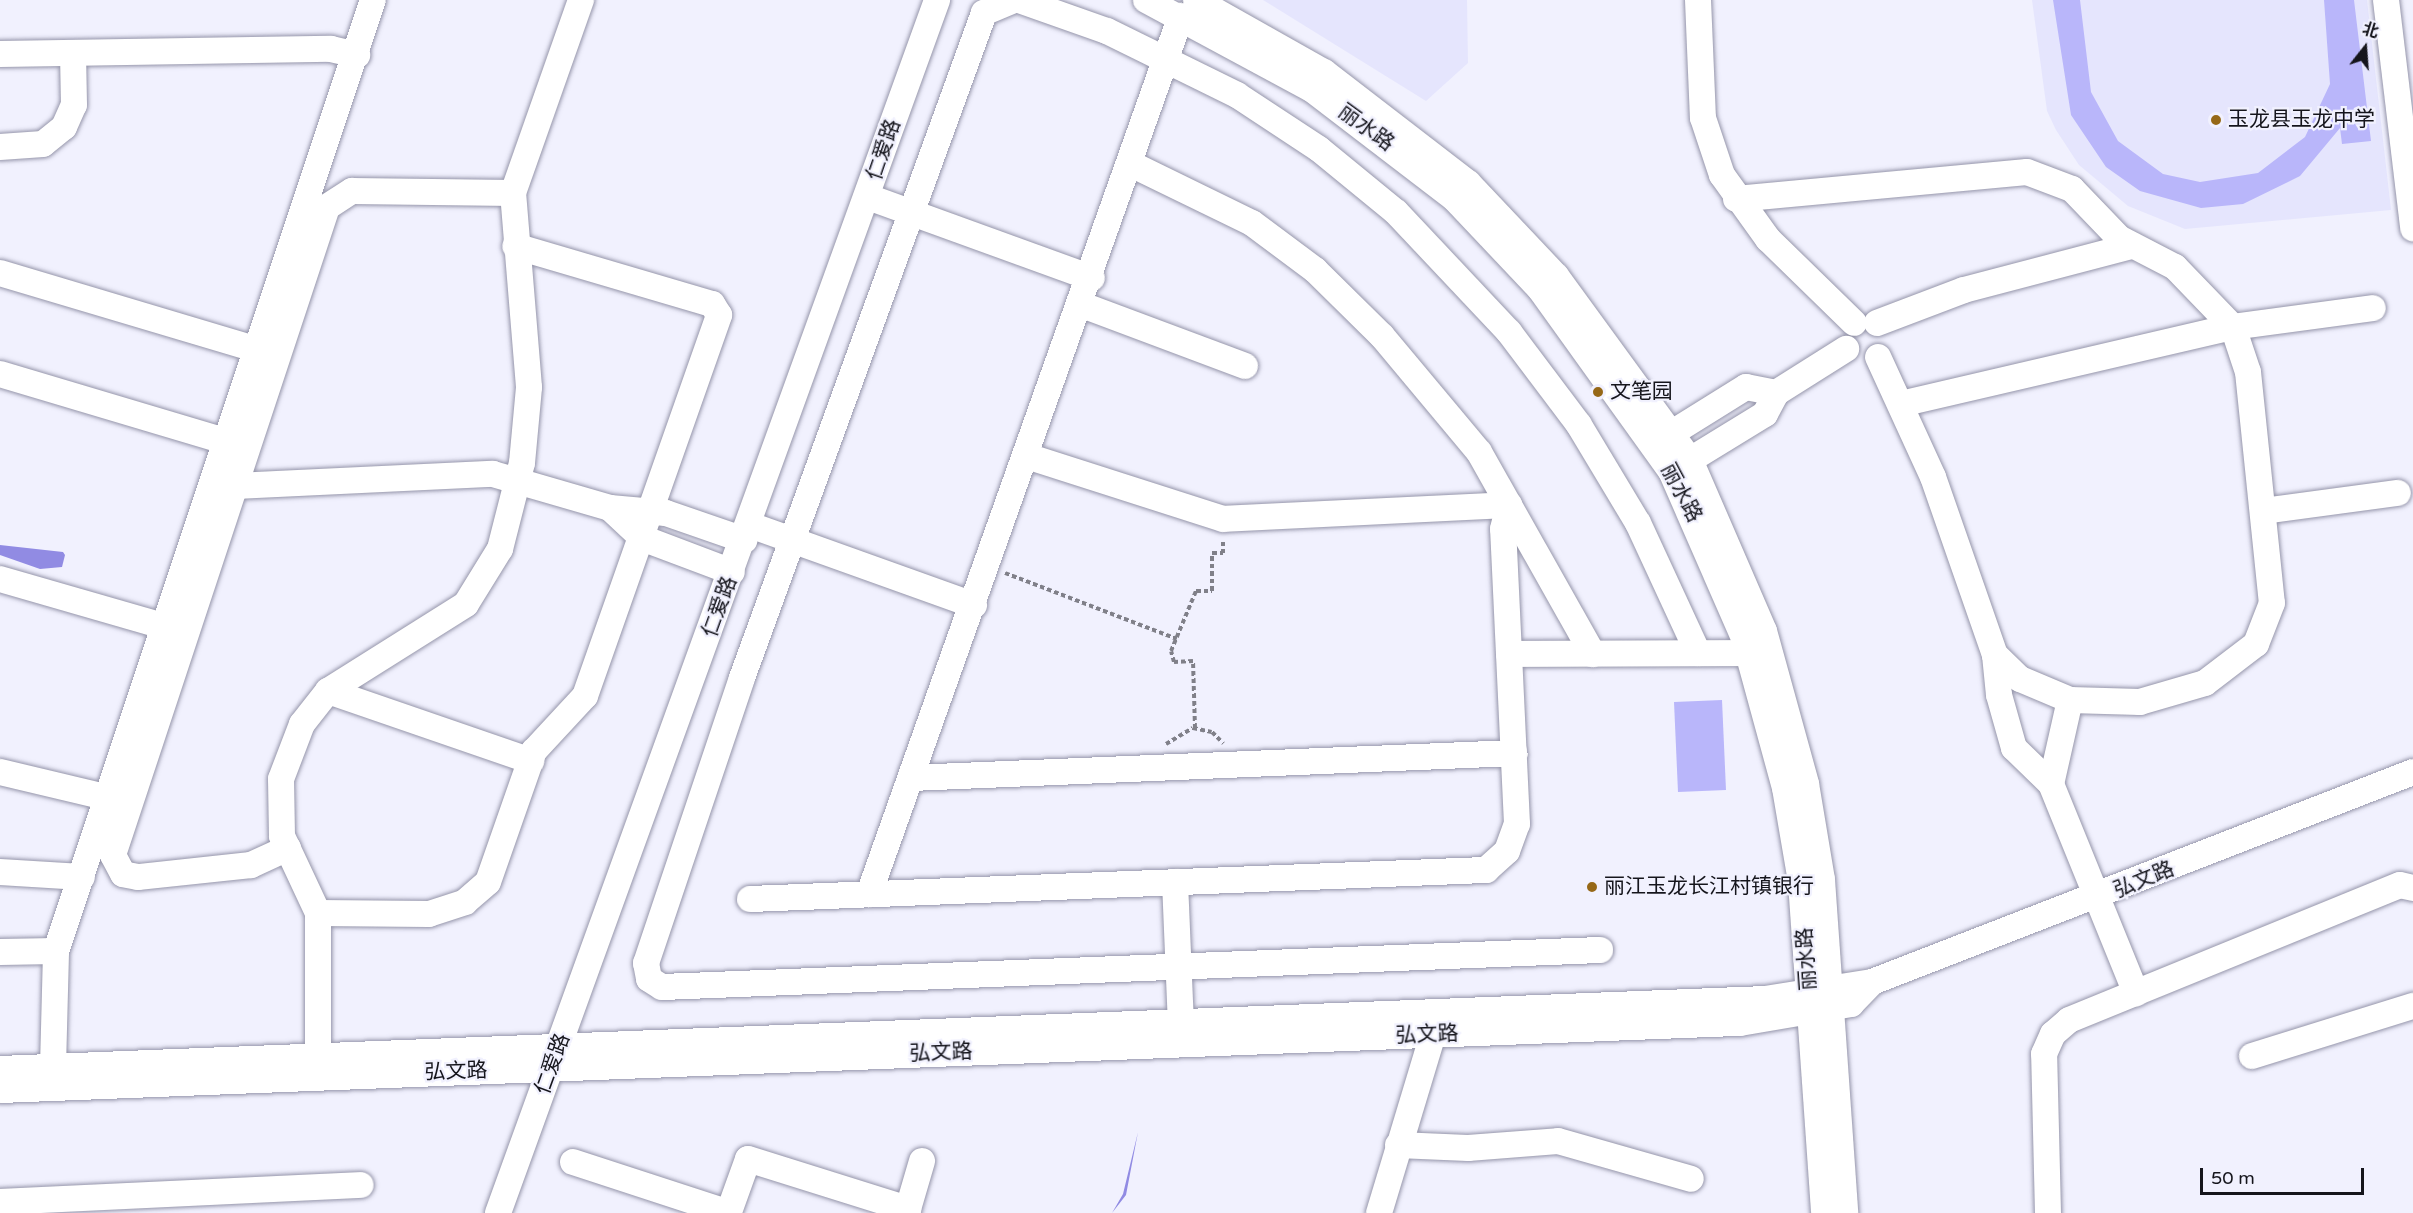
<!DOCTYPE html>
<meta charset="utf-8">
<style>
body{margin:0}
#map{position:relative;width:2413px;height:1213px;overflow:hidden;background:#f1f1fe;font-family:"Varela Round","Noto Sans SC",sans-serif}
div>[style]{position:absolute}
.built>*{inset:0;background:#e5e5fd}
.green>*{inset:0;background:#b9b6fa}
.water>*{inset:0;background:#918be3}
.path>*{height:4px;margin-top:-2px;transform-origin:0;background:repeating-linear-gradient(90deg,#808089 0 4.5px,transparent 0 7.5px)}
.roads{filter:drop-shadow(0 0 2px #9595aa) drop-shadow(0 0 2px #9595aa)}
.minor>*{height:26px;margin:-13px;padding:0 13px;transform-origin:13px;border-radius:13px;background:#fff}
.dots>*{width:16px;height:16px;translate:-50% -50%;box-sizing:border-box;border:3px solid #f1f1fe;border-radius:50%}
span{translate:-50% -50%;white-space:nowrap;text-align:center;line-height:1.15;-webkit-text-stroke:4.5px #f1f1fe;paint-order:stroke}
.poi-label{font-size:21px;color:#15151c}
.left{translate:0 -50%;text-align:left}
.street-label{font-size:21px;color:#15151c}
.north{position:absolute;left:2335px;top:18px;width:60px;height:60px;-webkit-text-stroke:4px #f1f1fe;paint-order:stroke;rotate:17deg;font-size:16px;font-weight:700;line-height:24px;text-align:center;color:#15151c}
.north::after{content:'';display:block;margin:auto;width:21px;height:27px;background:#15151c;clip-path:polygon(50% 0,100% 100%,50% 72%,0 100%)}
.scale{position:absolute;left:2200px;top:1168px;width:164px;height:27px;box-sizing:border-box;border:3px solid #15151c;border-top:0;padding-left:8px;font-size:18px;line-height:21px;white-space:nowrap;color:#15151c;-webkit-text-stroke:4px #f1f1fe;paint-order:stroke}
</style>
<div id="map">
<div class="built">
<div style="clip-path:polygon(1263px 0,1467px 0,1468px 63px,1426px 101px)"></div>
<div style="clip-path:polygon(2032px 0,2367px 0,2391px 210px,2185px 229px,2128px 206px,2079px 165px,2056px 130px,2047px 111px)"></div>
</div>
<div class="green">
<div style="clip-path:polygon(2053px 0,2080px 0,2091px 92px,2118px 141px,2163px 174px,2200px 182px,2258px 173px,2305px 137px,2330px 84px,2324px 0,2354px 0,2371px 141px,2342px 144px,2340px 128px,2300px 176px,2243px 204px,2201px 208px,2140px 191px,2106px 167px,2071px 115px)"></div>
<div style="clip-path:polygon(1722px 700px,1726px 790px,1678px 792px,1674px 702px)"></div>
</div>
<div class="water">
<div style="clip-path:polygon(0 545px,63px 552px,65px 555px,62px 567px,40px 569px,0 555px)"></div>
<div style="clip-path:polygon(1138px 1132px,1126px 1195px,1112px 1213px,1123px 1194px)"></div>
</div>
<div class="path">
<div style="left:1005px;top:573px;width:184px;rotate:21deg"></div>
<div style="left:1195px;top:728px;width:67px;rotate:-91.7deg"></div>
<div style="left:1193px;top:661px;width:19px;rotate:177deg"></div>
<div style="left:1174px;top:662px;width:11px;rotate:-105deg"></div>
<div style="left:1171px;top:651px;width:65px;rotate:-67.4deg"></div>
<div style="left:1196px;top:591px;width:16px"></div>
<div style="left:1212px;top:591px;width:38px;rotate:-90deg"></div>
<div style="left:1212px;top:553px;width:11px"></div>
<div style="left:1223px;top:553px;width:11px;rotate:-90deg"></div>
<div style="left:1166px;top:744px;width:31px;rotate:-31deg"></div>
<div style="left:1193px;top:728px;width:19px;rotate:12deg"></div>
<div style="left:1212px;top:732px;width:16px;rotate:45deg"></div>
</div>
<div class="roads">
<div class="minor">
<div style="left:1014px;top:0;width:33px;rotate:157deg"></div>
<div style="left:984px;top:13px;width:708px;rotate:110deg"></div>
<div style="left:742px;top:678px;width:301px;rotate:108.6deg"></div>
<div style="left:646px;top:963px;width:16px;rotate:79deg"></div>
<div style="left:649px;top:979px;width:15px;rotate:32deg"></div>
<div style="left:662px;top:987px;width:939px;rotate:-2.26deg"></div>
<div style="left:1019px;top:0;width:93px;rotate:19.4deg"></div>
<div style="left:1107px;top:31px;width:145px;rotate:26.2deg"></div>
<div style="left:1237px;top:95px;width:98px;rotate:33.4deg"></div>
<div style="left:1319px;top:149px;width:99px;rotate:39.3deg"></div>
<div style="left:1396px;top:212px;width:165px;rotate:46.7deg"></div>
<div style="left:1509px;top:332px;width:116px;rotate:53deg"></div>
<div style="left:1579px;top:425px;width:114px;rotate:59deg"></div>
<div style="left:1638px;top:523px;width:143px;rotate:65.2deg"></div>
<div style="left:1146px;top:0;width:190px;rotate:28.3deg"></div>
<div style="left:1313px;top:90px;width:178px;rotate:37.5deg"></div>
<div style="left:1454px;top:198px;width:125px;rotate:46.6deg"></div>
<div style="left:1540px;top:289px;width:224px;rotate:54.3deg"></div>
<div style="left:1671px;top:471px;width:182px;rotate:66.4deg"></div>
<div style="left:1744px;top:638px;width:156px;rotate:74.7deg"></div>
<div style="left:1785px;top:788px;width:95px;rotate:80.3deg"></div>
<div style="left:1801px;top:882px;width:332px;rotate:86deg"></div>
<div style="left:1196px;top:0;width:147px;rotate:29.4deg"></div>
<div style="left:1324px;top:72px;width:182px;rotate:37.6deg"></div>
<div style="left:1468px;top:183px;width:128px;rotate:46.6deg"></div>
<div style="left:1556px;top:276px;width:228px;rotate:53.9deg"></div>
<div style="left:1690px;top:460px;width:186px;rotate:66.6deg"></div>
<div style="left:1764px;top:631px;width:159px;rotate:74.6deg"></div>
<div style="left:1806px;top:784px;width:97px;rotate:80.5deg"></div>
<div style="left:1822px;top:880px;width:334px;rotate:86deg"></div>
<div style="left:1698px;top:0;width:118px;rotate:87.6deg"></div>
<div style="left:1703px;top:118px;width:60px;rotate:71.6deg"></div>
<div style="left:1722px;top:175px;width:79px;rotate:54.3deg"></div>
<div style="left:1768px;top:239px;width:120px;rotate:44.3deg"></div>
<div style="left:2386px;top:0;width:230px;rotate:83.2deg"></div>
<div style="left:0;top:54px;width:331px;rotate:-0.9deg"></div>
<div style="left:331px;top:49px;width:27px;rotate:13deg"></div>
<div style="left:0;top:147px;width:43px;rotate:-4deg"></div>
<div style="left:43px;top:144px;width:27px;rotate:-39deg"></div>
<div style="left:64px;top:127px;width:24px;rotate:-66deg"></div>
<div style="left:74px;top:105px;width:52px;rotate:-91.1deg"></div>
<div style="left:1133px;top:165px;width:132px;rotate:26deg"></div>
<div style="left:1252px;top:223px;width:79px;rotate:36.7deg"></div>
<div style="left:1315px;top:270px;width:94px;rotate:44.6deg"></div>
<div style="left:1382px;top:336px;width:151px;rotate:50.1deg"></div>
<div style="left:1479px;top:452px;width:232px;rotate:60.6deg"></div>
<div style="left:868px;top:197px;width:238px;rotate:19.9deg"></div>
<div style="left:1736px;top:199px;width:292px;rotate:-5.3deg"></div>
<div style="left:2027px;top:172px;width:48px;rotate:20.7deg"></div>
<div style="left:2072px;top:189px;width:68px;rotate:46.2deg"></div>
<div style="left:2119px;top:238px;width:63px;rotate:27.4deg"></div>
<div style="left:2175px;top:267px;width:83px;rotate:46deg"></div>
<div style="left:2233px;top:327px;width:47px;rotate:71.6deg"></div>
<div style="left:2248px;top:372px;width:232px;rotate:84.1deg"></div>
<div style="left:2272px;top:603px;width:44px;rotate:111.3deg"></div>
<div style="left:2256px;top:644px;width:64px;rotate:142.6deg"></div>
<div style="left:2205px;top:683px;width:68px;rotate:163.7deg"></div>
<div style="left:2140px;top:702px;width:70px;rotate:-178.4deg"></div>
<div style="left:2070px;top:700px;width:54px;rotate:-157.2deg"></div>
<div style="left:2020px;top:679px;width:35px;rotate:-136deg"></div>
<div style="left:1995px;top:655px;width:188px;rotate:-109.2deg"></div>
<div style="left:1933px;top:477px;width:132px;rotate:-114.6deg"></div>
<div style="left:0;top:273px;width:269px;rotate:16.6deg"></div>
<div style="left:1082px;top:305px;width:174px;rotate:20.5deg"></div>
<div style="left:1877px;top:323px;width:93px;rotate:-20.8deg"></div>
<div style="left:1964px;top:290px;width:174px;rotate:-14.7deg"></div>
<div style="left:0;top:374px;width:238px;rotate:16.6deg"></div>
<div style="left:1901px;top:404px;width:341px;rotate:-13.1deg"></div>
<div style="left:2233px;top:327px;width:141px;rotate:-7.7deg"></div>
<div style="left:1672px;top:433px;width:87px;rotate:-31.9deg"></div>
<div style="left:1746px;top:387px;width:31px;rotate:11deg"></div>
<div style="left:1690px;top:460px;width:88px;rotate:-31.5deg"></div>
<div style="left:1765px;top:414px;width:24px;rotate:-62deg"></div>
<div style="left:1776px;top:393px;width:83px;rotate:-32.2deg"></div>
<div style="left:235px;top:486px;width:258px;rotate:-2.7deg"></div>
<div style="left:493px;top:474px;width:122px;rotate:16.2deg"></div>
<div style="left:610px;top:508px;width:56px;rotate:5.1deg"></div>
<div style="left:666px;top:513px;width:83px;rotate:19.1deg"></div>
<div style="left:610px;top:508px;width:44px;rotate:43.2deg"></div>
<div style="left:642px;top:538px;width:96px;rotate:20.7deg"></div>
<div style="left:2264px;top:511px;width:135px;rotate:-7.7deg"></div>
<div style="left:750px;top:525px;width:238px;rotate:19.7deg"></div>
<div style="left:0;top:579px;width:173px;rotate:16.1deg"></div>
<div style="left:1509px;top:654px;width:240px;rotate:-0.2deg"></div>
<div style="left:1995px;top:655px;width:40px;rotate:84.3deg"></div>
<div style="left:1999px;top:695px;width:55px;rotate:74.2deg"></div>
<div style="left:2014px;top:748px;width:52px;rotate:44.2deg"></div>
<div style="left:328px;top:691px;width:215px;rotate:19deg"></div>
<div style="left:2070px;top:700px;width:86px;rotate:102.7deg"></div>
<div style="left:2051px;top:784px;width:226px;rotate:67.9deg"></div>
<div style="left:0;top:772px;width:112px;rotate:13.4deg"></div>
<div style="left:911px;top:778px;width:604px;rotate:-2.37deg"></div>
<div style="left:288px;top:848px;width:41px;rotate:155.3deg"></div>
<div style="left:251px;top:865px;width:114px;rotate:173.9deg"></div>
<div style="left:138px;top:877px;width:15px;rotate:-169deg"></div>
<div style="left:123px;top:874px;width:21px;rotate:-118deg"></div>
<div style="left:113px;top:855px;width:682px;rotate:-71.72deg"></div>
<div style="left:327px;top:207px;width:30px;rotate:-33deg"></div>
<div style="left:352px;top:191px;width:161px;rotate:0.7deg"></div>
<div style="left:0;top:872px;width:82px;rotate:3.5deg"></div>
<div style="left:1175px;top:882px;width:141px;rotate:87.6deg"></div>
<div style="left:869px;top:894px;width:932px;rotate:-70.44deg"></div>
<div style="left:750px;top:899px;width:737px;rotate:-2.26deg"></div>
<div style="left:1486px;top:870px;width:28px;rotate:-42deg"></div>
<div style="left:1507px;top:851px;width:29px;rotate:-70deg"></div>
<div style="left:1517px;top:824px;width:295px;rotate:-92.7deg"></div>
<div style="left:1503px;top:529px;width:25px;rotate:-76deg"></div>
<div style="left:1509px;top:505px;width:286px;rotate:177.2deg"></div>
<div style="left:1223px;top:519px;width:206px;rotate:-162.2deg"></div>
<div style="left:318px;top:913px;width:111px;rotate:0.5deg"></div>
<div style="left:429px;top:914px;width:38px;rotate:-18deg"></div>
<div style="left:465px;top:902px;width:30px;rotate:-41deg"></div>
<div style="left:488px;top:882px;width:139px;rotate:-70.7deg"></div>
<div style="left:534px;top:751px;width:75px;rotate:-47.2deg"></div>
<div style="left:585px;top:696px;width:404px;rotate:-70.6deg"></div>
<div style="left:719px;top:315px;width:13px;rotate:-122deg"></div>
<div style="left:712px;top:304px;width:205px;rotate:-163.6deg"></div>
<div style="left:0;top:952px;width:56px;rotate:-1deg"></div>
<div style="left:318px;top:1056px;width:143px;rotate:-90deg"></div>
<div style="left:318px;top:913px;width:85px;rotate:-115.1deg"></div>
<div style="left:282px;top:836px;width:57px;rotate:-91deg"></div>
<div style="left:281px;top:779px;width:59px;rotate:-69.1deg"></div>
<div style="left:302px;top:724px;width:42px;rotate:-51.8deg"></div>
<div style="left:328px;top:691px;width:163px;rotate:-32.2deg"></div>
<div style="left:466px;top:604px;width:65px;rotate:-58.3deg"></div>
<div style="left:500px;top:549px;width:89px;rotate:-75.7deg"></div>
<div style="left:522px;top:463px;width:76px;rotate:-84.7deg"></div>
<div style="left:529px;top:387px;width:195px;rotate:-94.7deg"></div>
<div style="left:513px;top:193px;width:205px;rotate:-70.6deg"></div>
<div style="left:2252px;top:1056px;width:169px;rotate:-17.3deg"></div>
<div style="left:53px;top:1067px;width:116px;rotate:-88.5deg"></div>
<div style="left:56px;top:951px;width:1002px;rotate:-71.57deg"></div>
<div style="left:0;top:1069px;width:1766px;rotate:-2.27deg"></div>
<div style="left:1765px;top:999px;width:108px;rotate:-9deg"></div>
<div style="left:1872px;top:982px;width:580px;rotate:-21.21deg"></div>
<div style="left:0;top:1090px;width:1741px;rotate:-2.21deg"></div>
<div style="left:1740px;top:1023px;width:113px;rotate:-9.7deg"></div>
<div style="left:1851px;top:1004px;width:30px;rotate:-46deg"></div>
<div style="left:1398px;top:1145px;width:70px;rotate:2.5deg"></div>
<div style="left:1468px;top:1148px;width:90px;rotate:-4.4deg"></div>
<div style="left:1558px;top:1141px;width:138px;rotate:15.9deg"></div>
<div style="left:573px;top:1162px;width:164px;rotate:18.1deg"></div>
<div style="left:0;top:1202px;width:361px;rotate:-2.7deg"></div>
<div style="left:730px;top:1209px;width:53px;rotate:-70.2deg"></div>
<div style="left:748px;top:1159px;width:168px;rotate:17.4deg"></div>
<div style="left:908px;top:1209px;width:50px;rotate:-73.7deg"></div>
<div style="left:498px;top:1213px;width:1290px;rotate:-70.1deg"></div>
<div style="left:1379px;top:1213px;width:187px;rotate:-73.2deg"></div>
<div style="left:2048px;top:1213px;width:159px;rotate:-91.4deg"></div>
<div style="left:2044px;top:1054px;width:22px;rotate:-66deg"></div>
<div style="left:2053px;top:1034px;width:21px;rotate:-41deg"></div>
<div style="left:2069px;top:1020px;width:357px;rotate:-22.2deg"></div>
<div style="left:2400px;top:885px;width:13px;rotate:13deg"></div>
</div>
</div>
<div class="dots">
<div style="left:2216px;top:120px;background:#966817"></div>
<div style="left:1598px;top:392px;background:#966817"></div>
<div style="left:1592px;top:887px;background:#966817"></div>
</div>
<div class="poi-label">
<span class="left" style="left:2228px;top:120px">玉龙县玉龙中学</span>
<span class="left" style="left:1610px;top:392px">文笔园</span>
<span class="left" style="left:1604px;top:887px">丽江玉龙长江村镇银行</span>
</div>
<div class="street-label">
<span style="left:1366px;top:128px;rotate:36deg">丽水路</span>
<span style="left:884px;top:150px;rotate:-71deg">仁爱路</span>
<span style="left:1681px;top:493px;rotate:62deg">丽水路</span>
<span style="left:720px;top:607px;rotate:-70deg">仁爱路</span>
<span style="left:2144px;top:880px;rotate:-22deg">弘文路</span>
<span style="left:1807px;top:959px;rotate:-94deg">丽水路</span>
<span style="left:1427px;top:1035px;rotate:-2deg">弘文路</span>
<span style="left:941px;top:1053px;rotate:-2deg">弘文路</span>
<span style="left:553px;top:1064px;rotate:-70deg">仁爱路</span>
<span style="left:456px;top:1072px;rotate:-2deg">弘文路</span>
</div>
<div class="north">北</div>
<div class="scale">50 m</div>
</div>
